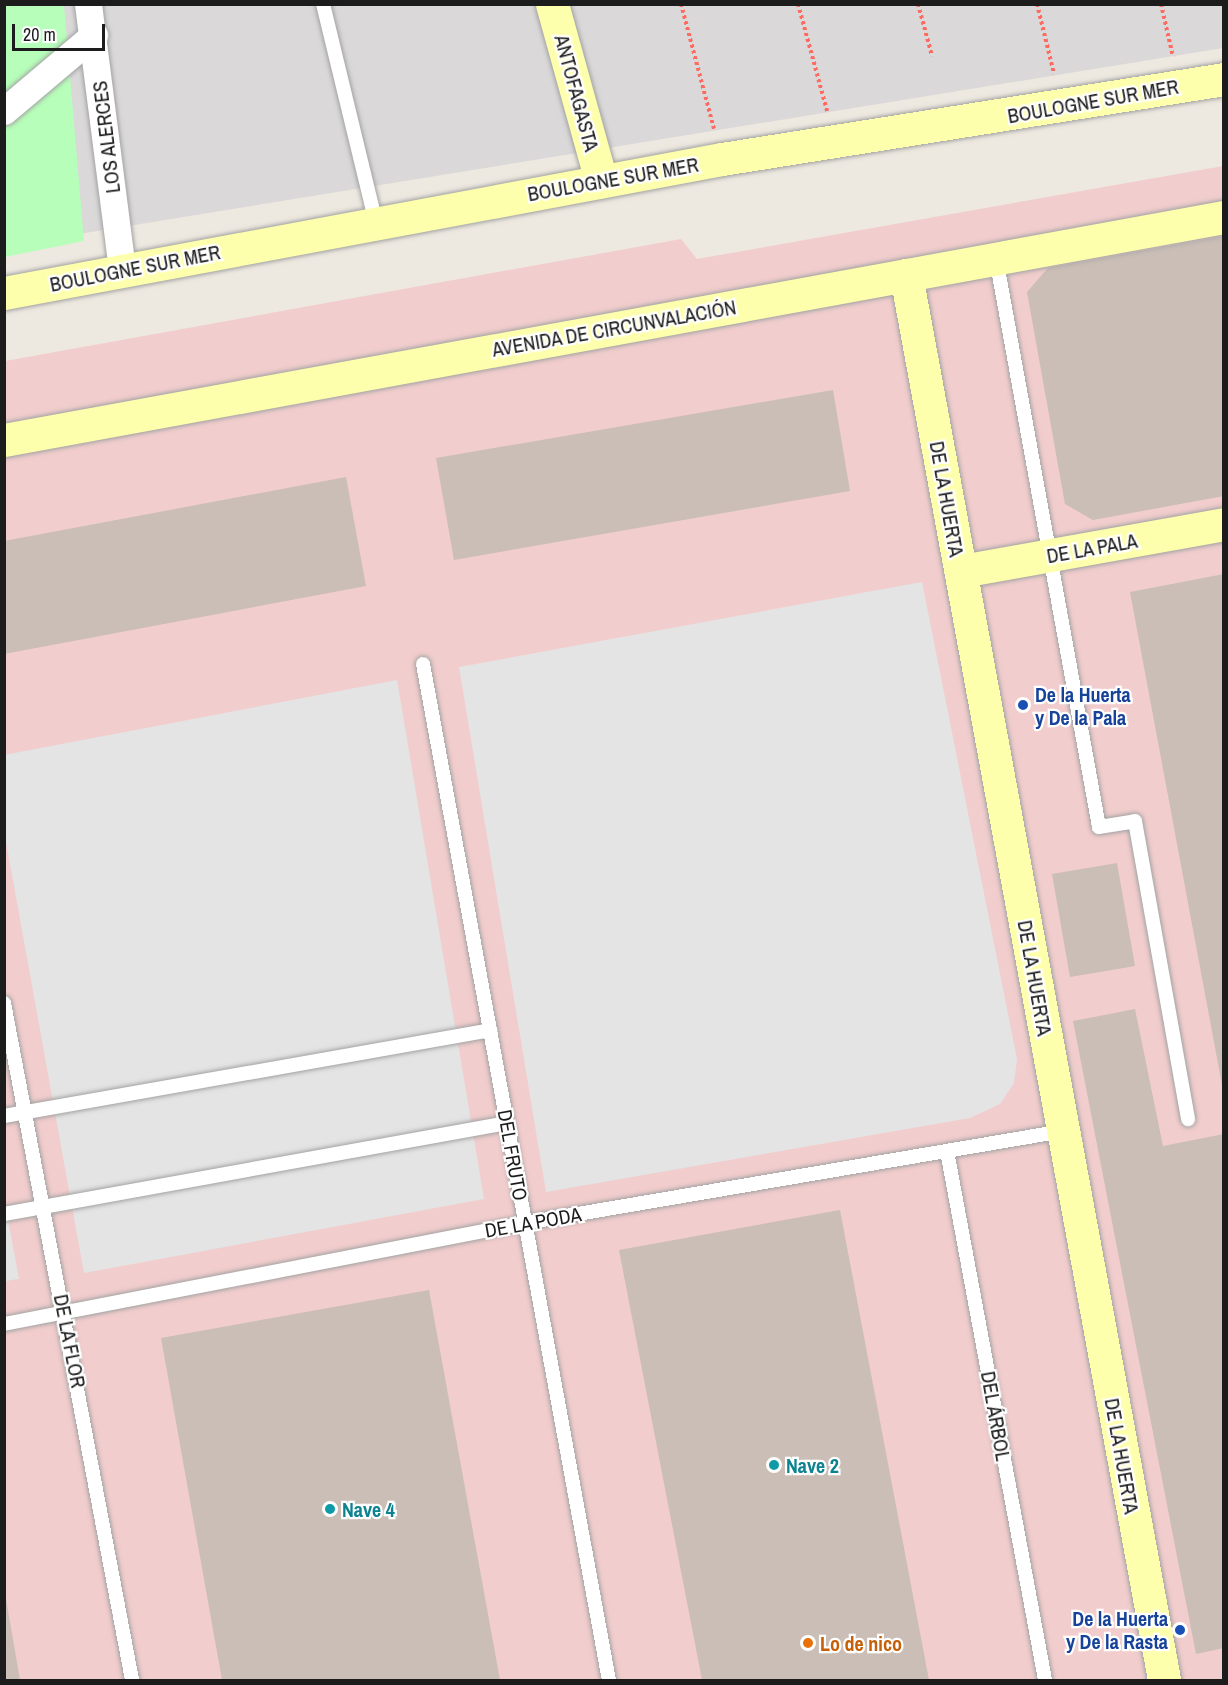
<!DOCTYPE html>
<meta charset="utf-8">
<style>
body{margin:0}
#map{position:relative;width:1228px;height:1685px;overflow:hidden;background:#eee9e0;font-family:"Archivo Narrow",sans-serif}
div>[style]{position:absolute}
.residential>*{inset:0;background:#dad8d8}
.commercial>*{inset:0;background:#f2cdcd}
.park>*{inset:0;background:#b7feba}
.parking>*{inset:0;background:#e4e4e4}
.building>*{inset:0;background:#cabeb6}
.path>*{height:4px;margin-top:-2px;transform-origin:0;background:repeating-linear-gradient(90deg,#ff6a60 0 3px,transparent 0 6px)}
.roads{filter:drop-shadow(0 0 2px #a3a3a3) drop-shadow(0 0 2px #a3a3a3)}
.lane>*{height:14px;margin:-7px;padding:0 7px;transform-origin:7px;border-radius:7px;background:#fff}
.street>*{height:27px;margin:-13.5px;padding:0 13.5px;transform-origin:13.5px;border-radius:13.5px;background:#fff}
.secondary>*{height:33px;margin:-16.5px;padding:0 16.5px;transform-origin:16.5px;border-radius:16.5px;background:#feffad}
.dots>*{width:16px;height:16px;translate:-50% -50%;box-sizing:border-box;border:3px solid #fff;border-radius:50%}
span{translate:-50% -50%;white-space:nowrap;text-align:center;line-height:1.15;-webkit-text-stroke:4.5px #fff;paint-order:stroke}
.street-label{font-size:20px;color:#1c1c1c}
.transit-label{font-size:20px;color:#164399;font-weight:700}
.left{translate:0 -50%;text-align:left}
.right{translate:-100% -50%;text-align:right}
.culture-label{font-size:20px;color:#0d838f;font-weight:700}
.food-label{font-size:20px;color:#c56008;font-weight:700}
.frame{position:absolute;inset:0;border:6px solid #1c1c1c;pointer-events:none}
.scale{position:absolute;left:12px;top:24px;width:93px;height:27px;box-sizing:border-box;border:3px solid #1c1c1c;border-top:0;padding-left:8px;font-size:18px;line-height:21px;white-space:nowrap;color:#1c1c1c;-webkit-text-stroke:4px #fff;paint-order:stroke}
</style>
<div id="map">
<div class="residential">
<div style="clip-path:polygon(5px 5px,1223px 5px,1223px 48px,5px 246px)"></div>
</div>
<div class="commercial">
<div style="clip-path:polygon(1223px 166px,1223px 1680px,5px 1680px,5px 361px,681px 239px,697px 259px)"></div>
</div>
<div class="park">
<div style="clip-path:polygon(5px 5px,64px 5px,84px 241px,5px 257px)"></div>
</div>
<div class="parking">
<div style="clip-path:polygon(922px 582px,1017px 1059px,1014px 1083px,1000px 1104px,970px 1118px,546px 1192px,459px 667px)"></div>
<div style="clip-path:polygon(397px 680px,484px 1199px,84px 1273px,5px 836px,4px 755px)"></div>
<div style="clip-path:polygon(4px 1198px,19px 1279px,5px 1281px,4px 1281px)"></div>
</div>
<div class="building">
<div style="clip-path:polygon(1224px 236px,1224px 496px,1093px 520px,1065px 504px,1027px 292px,1048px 268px)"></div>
<div style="clip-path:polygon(833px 390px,850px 491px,454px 560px,436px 458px)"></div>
<div style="clip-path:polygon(346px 477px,366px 586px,4px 654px,4px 541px)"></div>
<div style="clip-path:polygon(1224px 574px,1224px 1085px,1222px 1085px,1130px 592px)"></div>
<div style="clip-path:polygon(1117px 863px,1135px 966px,1070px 977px,1052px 874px)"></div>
<div style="clip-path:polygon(1135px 1009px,1163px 1146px,1224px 1134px,1224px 1648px,1196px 1654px,1073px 1021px)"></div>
<div style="clip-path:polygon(840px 1210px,929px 1680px,702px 1680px,619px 1250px)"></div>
<div style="clip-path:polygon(429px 1290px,500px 1680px,222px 1680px,161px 1338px)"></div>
<div style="clip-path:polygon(4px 1599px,6px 1599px,20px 1680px,4px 1680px)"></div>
</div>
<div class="path">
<div style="left:681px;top:4px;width:129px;rotate:75.2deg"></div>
<div style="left:798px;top:4px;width:111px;rotate:74.8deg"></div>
<div style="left:918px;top:4px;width:54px;rotate:74.9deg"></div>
<div style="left:1037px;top:4px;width:72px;rotate:76.3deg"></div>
<div style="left:1161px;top:4px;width:54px;rotate:77.2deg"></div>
</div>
<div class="roads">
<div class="lane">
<div style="left:323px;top:4px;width:225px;rotate:76.4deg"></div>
<div style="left:996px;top:258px;width:578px;rotate:79.74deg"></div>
<div style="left:1099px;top:827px;width:36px;rotate:-9deg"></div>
<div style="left:1135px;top:821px;width:303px;rotate:79.9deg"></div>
<div style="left:423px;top:664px;width:1033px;rotate:79.63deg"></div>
<div style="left:4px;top:1003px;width:689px;rotate:79.29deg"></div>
<div style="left:4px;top:1116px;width:494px;rotate:-10deg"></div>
<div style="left:947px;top:1151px;width:538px;rotate:79.5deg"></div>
<div style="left:4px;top:1214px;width:511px;rotate:-10.25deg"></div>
<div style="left:4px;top:1324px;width:531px;rotate:-10.97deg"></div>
<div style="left:525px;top:1223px;width:546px;rotate:-9.7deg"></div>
</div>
<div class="street">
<div style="left:88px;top:4px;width:268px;rotate:82.7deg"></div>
<div style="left:4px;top:111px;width:118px;rotate:-40.2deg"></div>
</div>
<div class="secondary">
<div style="left:552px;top:4px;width:184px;rotate:74.5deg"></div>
<div style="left:906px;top:275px;width:1428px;rotate:79.59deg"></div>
<div style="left:4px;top:293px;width:730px;rotate:-10.57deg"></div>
<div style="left:722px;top:159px;width:508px;rotate:-9.05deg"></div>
<div style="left:4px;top:440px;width:1240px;rotate:-10.36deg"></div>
<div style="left:961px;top:571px;width:267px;rotate:-10.1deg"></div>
</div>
</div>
<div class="dots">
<div style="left:1023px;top:705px;background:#1a4fb4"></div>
<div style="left:774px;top:1465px;background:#0f9aa8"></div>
<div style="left:330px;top:1509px;background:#0f9aa8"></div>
<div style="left:1180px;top:1630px;background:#1a4fb4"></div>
<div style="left:808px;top:1643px;background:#e8710a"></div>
</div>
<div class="street-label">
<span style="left:577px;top:93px;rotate:75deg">ANTOFAGASTA</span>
<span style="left:1093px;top:101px;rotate:-10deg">BOULOGNE SUR MER</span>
<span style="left:106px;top:137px;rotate:-97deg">LOS ALERCES</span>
<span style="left:613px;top:179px;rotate:-10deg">BOULOGNE SUR MER</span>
<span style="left:135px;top:268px;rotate:-11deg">BOULOGNE SUR MER</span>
<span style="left:614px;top:328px;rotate:-10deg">AVENIDA DE CIRCUNVALACIÓN</span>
<span style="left:947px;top:499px;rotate:80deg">DE LA HUERTA</span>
<span style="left:1092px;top:548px;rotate:-10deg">DE LA PALA</span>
<span style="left:1035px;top:978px;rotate:80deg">DE LA HUERTA</span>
<span style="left:513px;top:1155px;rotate:80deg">DEL FRUTO</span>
<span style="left:533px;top:1222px;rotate:-10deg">DE LA PODA</span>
<span style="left:70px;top:1341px;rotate:79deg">DE LA FLOR</span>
<span style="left:996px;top:1416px;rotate:80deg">DEL ÁRBOL</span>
<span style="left:1122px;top:1456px;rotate:80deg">DE LA HUERTA</span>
</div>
<div class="transit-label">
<span class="left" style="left:1035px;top:706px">De la Huerta<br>y De la Pala</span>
<span class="right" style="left:1168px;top:1630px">De la Huerta<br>y De la Rasta</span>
</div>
<div class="culture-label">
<span class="left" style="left:786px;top:1465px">Nave 2</span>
<span class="left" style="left:342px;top:1509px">Nave 4</span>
</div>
<div class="food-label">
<span class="left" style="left:820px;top:1643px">Lo de nico</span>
</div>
<div class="frame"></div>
<div class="scale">20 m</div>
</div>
